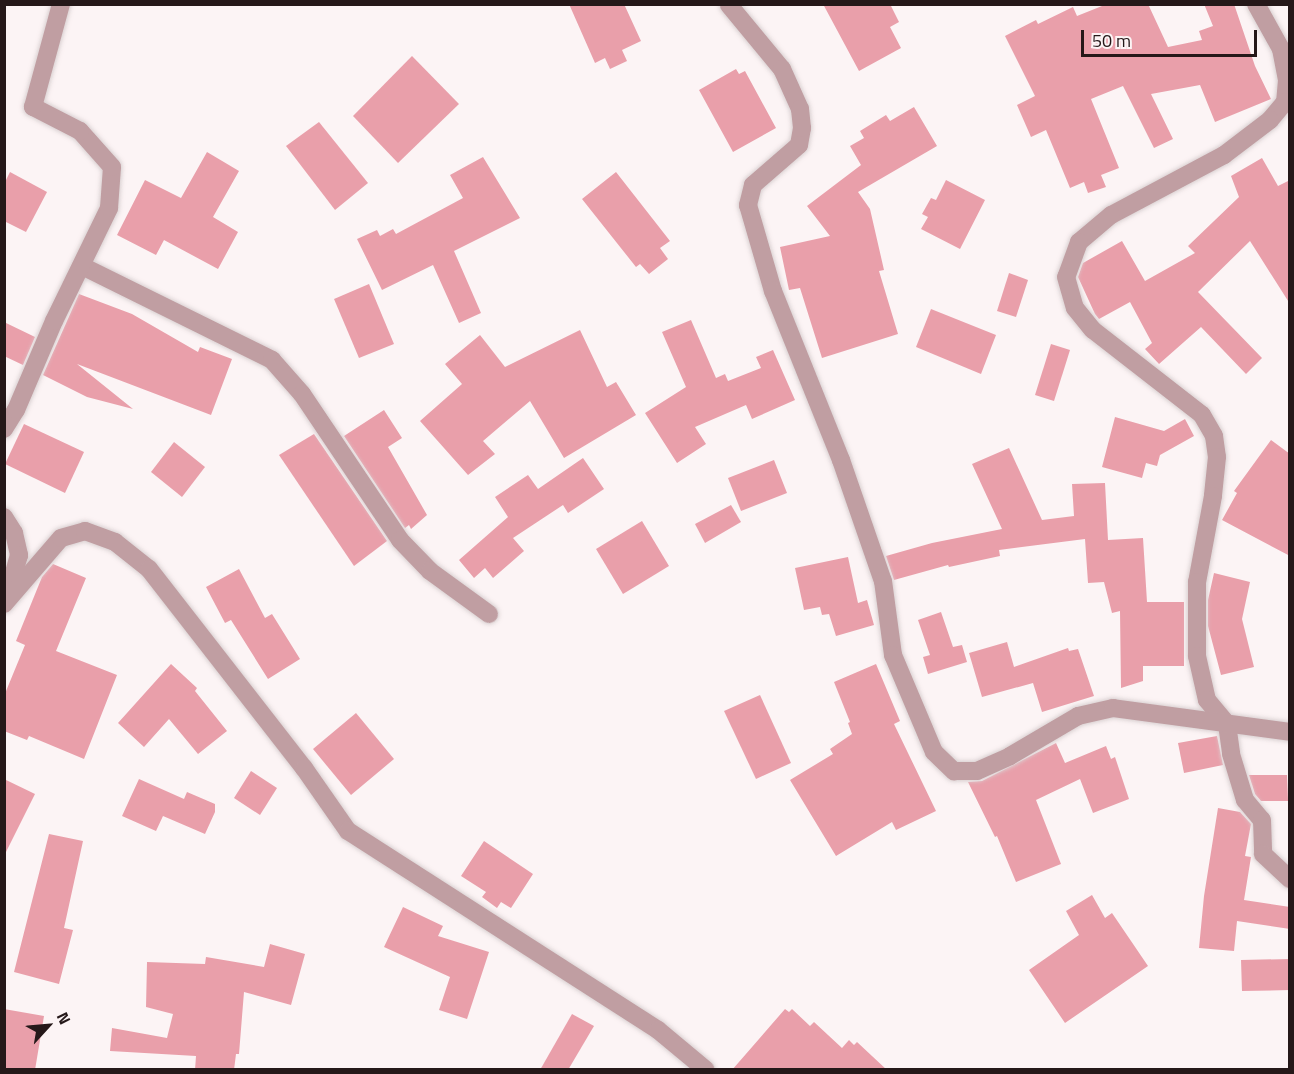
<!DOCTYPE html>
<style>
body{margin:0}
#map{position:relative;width:1294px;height:1074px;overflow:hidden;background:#fcf4f5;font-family:"Titillium Web",sans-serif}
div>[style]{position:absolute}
.building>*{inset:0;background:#e99faa}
.roads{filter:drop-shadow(0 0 2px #dad1d2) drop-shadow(0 0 2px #dad1d2)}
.street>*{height:18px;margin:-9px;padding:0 9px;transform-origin:9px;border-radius:9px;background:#c09ea2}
span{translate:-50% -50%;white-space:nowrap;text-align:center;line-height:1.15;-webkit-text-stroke:4.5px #fcf4f5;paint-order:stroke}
.frame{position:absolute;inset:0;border:6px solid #251819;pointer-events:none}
.north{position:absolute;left:18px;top:996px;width:60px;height:60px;-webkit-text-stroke:4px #fcf4f5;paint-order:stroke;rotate:64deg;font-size:16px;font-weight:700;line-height:24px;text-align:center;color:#251819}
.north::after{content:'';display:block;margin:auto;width:21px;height:27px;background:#251819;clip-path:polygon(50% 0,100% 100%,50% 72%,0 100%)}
.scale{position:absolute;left:1081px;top:30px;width:176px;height:27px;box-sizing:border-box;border:3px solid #251819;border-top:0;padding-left:8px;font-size:18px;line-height:21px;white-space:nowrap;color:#251819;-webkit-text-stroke:4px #fcf4f5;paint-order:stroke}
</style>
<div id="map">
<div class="building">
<div style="clip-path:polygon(569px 4px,624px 4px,641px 41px,622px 50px,627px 61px,610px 69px,605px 58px,595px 63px)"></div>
<div style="clip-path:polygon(823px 4px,890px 4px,899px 22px,890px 27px,901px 48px,859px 71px)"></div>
<div style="clip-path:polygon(1107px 4px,1148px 4px,1168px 47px,1202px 40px,1199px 31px,1213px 26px,1204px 4px,1234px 4px,1255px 66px,1271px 99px,1215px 122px,1200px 85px,1151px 94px,1173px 139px,1154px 148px,1123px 86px,1091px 99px,1119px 168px,1101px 175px,1106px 187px,1088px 193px,1084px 182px,1070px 188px,1046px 130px,1031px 137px,1017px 105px,1035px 96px,1005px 36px,1036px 20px,1038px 24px,1073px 7px,1077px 16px)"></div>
<div style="clip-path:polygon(412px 56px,459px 104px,398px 163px,353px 116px)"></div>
<div style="clip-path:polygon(736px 69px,739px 74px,745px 71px,776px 128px,733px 152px,699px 90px)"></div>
<div style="clip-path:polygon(914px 107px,937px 146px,858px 192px,870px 209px,884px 270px,879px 271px,898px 334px,822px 358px,800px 288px,789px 290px,780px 247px,830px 236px,807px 206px,861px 165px,850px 146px,864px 138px,860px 131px,886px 115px,890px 121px)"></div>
<div style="clip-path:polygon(319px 122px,368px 183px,335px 210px,286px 146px)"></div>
<div style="clip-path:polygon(207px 152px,239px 171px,213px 217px,238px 232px,218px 269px,164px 240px,156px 255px,117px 235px,145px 180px,181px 198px)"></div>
<div style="clip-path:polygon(483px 157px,520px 218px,454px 251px,481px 313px,459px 323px,433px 265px,382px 290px,357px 239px,377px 230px,380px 236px,393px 229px,396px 234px,463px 198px,450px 175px)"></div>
<div style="clip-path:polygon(1262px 158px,1278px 186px,1290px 180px,1290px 304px,1250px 241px,1198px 292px,1262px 358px,1246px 374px,1201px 327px,1159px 364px,1145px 349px,1152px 343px,1130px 302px,1099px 319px,1095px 314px,1078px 277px,1083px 263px,1122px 241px,1145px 281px,1195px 253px,1188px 246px,1239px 197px,1231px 176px)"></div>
<div style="clip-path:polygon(10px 172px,47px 192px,26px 232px,4px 221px,4px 184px)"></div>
<div style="clip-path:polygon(616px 172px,670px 241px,660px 248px,668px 259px,649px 274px,640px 264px,636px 267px,582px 199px)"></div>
<div style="clip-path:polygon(946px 180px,985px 200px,960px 249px,921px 229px,928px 217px,922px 214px,931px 198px,936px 200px)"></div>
<div style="clip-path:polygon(1009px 273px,1028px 280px,1016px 317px,997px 311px)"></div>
<div style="clip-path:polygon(369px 284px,394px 344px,359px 358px,334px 299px)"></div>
<div style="clip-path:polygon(79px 294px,132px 314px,198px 352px,200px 347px,232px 359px,211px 415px,77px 364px,133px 409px,87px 397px,43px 375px)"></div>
<div style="clip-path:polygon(931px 309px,996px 335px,981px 374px,916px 347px)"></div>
<div style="clip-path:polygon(691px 320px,716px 378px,725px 374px,728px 381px,761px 368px,756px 357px,773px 350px,795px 400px,752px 419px,746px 405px,695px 427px,706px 444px,677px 463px,645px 413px,686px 387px,662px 332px)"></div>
<div style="clip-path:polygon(4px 322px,35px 337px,23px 365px,4px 356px)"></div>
<div style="clip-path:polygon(580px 330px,607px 387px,616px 382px,636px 415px,564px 458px,530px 401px,483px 441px,495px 454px,468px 475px,420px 421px,462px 384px,445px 364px,480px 335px,505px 367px)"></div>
<div style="clip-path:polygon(1051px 344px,1070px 350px,1054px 401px,1035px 395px)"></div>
<div style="clip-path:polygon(384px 410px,402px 438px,388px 447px,427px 515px,411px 529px,409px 525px,405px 528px,344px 436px)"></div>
<div style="clip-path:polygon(1115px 417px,1164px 431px,1185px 419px,1194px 436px,1160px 455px,1157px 466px,1146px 463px,1142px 478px,1102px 467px)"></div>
<div style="clip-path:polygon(24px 424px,84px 452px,65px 493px,5px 464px)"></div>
<div style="clip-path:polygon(314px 434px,387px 541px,354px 566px,279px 455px)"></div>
<div style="clip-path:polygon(1271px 440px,1290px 454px,1290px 556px,1222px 520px,1237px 493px,1234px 491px)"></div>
<div style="clip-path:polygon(174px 442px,205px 467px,182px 497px,151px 472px)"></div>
<div style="clip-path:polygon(1009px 448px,1042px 520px,1074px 516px,1072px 484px,1105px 483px,1108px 540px,1143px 538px,1147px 602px,1184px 602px,1184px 666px,1143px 666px,1143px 681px,1121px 688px,1120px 611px,1112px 613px,1104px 582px,1088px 583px,1085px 539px,999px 550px,1000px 556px,949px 567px,948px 565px,894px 580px,886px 556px,932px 543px,1002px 529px,972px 464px)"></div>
<div style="clip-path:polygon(583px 458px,604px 489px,568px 513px,563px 505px,513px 538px,524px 551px,493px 578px,485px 568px,474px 578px,459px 560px,508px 517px,495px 497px,528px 475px,538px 489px)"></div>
<div style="clip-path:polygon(774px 460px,787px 493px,741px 511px,728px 478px)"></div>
<div style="clip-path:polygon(731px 505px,741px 522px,705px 543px,695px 524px)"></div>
<div style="clip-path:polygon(642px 521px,669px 566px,623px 594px,596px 549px)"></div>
<div style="clip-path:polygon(848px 557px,858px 603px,867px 600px,874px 625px,836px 636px,829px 614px,822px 615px,820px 607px,804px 610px,795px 568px)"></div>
<div style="clip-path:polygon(53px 564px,86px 578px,56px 651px,117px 675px,84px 759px,29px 736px,27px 740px,4px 731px,4px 696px,25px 645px,16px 641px,42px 577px)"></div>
<div style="clip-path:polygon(239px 569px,265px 618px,272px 614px,300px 659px,268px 679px,231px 620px,225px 623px,206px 587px)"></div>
<div style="clip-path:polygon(1214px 573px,1250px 582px,1242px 619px,1254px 667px,1221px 675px,1208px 626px,1208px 600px)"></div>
<div style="clip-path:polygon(941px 612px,953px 647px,962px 645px,967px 662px,928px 674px,923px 657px,930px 655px,918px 620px)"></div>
<div style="clip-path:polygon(1007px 642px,1014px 667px,1068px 648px,1069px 651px,1078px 649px,1094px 696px,1042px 712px,1033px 683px,982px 697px,969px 653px)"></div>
<div style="clip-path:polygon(171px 664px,197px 688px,195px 691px,227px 731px,198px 754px,169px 719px,144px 747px,118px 723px)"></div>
<div style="clip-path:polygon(876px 664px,900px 721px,894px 724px,936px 811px,896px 830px,892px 822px,836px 856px,790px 780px,833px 754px,830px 749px,852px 734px,848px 723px,850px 722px,834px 682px)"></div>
<div style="clip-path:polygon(760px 695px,791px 763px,756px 779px,724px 711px)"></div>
<div style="clip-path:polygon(356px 713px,394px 759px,351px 795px,313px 749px)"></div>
<div style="clip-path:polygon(1217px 736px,1223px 765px,1184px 773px,1178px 743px)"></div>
<div style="clip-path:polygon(1056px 743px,1065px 763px,1106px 746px,1111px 759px,1115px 757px,1129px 799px,1093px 813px,1080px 779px,1036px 800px,1061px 864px,1016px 882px,997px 836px,995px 837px,968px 782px,982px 781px)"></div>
<div style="clip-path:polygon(251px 771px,277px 788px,260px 815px,234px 798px)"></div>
<div style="clip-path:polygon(1249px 775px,1287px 775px,1288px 801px,1261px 801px,1255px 794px)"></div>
<div style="clip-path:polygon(4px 779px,35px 794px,4px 856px)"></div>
<div style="clip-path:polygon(139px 779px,184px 799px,187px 792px,215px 804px,215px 812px,205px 834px,163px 816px,156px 831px,122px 816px)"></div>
<div style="clip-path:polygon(1218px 808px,1240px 812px,1251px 824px,1245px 856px,1251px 857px,1244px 900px,1290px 907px,1290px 929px,1237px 921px,1234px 951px,1199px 948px,1204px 896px)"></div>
<div style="clip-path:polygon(49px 834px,83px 841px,64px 928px,73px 930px,59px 984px,14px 972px)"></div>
<div style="clip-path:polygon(484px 841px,533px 874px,511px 908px,501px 902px,497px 908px,482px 897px,486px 892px,461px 876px)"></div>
<div style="clip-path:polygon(1092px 895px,1105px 918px,1112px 913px,1148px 966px,1065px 1023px,1029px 970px,1079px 935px,1066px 911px)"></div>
<div style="clip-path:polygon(403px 907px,443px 926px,438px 936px,489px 952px,467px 1019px,439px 1010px,450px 977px,384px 947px)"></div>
<div style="clip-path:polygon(270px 944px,305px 954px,291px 1005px,244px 992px,239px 1054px,236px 1054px,234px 1070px,195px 1070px,196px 1056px,110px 1051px,112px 1028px,167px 1038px,173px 1014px,146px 1007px,147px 962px,205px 964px,206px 957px,264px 967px)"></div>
<div style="clip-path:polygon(1290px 959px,1290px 990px,1242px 991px,1241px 960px)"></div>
<div style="clip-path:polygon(4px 1009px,44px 1016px,35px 1070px,4px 1070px)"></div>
<div style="clip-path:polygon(785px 1009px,789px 1012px,792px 1009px,810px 1026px,814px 1022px,842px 1048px,849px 1040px,854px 1045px,857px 1042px,887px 1070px,732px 1070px)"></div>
<div style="clip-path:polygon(572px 1014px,594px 1026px,568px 1070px,540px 1070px)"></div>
</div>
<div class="roads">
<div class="street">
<div style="left:1256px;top:4px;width:51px;rotate:60.9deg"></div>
<div style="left:1281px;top:49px;width:32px;rotate:79deg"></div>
<div style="left:1287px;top:80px;width:22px;rotate:95deg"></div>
<div style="left:1285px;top:102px;width:23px;rotate:130deg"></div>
<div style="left:1270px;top:120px;width:58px;rotate:142.7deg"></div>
<div style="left:1224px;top:155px;width:128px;rotate:152deg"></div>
<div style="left:1111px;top:215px;width:42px;rotate:139.8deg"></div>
<div style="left:1079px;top:242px;width:37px;rotate:110deg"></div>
<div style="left:1066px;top:277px;width:32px;rotate:74deg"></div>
<div style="left:1075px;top:308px;width:28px;rotate:51deg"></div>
<div style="left:1093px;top:330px;width:138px;rotate:37.9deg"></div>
<div style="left:1202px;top:415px;width:24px;rotate:60deg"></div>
<div style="left:1214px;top:436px;width:21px;rotate:82deg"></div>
<div style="left:1217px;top:457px;width:39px;rotate:96deg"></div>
<div style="left:1213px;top:496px;width:87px;rotate:100.5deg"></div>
<div style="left:1197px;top:582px;width:74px;rotate:90deg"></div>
<div style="left:1197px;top:656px;width:45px;rotate:77.2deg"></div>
<div style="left:1207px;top:700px;width:31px;rotate:50deg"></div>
<div style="left:1227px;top:724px;width:30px;rotate:82deg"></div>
<div style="left:1231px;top:754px;width:48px;rotate:73.1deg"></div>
<div style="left:1245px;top:800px;width:26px;rotate:50deg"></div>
<div style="left:1262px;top:820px;width:34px;rotate:88deg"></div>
<div style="left:1263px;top:854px;width:37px;rotate:43deg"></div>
<div style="left:729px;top:5px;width:83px;rotate:50.4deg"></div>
<div style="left:782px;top:69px;width:44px;rotate:65.8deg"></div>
<div style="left:800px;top:109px;width:19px;rotate:84deg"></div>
<div style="left:802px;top:128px;width:17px;rotate:100deg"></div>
<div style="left:799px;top:145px;width:61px;rotate:139deg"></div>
<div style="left:753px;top:185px;width:21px;rotate:104deg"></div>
<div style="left:748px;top:205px;width:90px;rotate:73.8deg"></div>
<div style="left:773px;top:291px;width:182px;rotate:68.1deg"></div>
<div style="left:841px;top:460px;width:128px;rotate:70.9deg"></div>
<div style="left:883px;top:581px;width:75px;rotate:82.3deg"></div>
<div style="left:893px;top:655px;width:105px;rotate:67.1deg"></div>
<div style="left:934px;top:752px;width:28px;rotate:44deg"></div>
<div style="left:954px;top:771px;width:23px"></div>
<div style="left:977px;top:771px;width:36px;rotate:-24deg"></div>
<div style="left:1010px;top:756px;width:79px;rotate:-30.5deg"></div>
<div style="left:1078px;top:716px;width:36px;rotate:-13deg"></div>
<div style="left:1113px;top:708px;width:179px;rotate:7.7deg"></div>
<div style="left:82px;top:266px;width:212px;rotate:26.3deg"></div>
<div style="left:272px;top:360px;width:45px;rotate:48.6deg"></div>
<div style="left:302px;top:394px;width:176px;rotate:56.1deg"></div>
<div style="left:400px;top:540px;width:43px;rotate:45.9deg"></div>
<div style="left:430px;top:571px;width:73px;rotate:36.1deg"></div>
<div style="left:4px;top:429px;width:22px;rotate:-58deg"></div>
<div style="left:16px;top:410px;width:97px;rotate:-66.9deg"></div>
<div style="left:54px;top:321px;width:126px;rotate:-64deg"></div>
<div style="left:109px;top:208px;width:41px;rotate:-85.8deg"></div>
<div style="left:112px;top:167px;width:48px;rotate:-131.6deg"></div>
<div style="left:80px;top:131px;width:53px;rotate:-152.9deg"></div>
<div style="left:33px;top:107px;width:107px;rotate:-74.8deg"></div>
<div style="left:4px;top:517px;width:19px;rotate:58deg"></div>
<div style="left:14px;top:533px;width:23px;rotate:77deg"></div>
<div style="left:19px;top:555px;width:44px;rotate:105.9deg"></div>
<div style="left:4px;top:604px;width:87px;rotate:-49.2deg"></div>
<div style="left:61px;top:538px;width:25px;rotate:-16deg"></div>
<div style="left:85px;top:531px;width:32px;rotate:20deg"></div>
<div style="left:115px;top:542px;width:43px;rotate:38.5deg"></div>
<div style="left:149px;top:569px;width:252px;rotate:52.1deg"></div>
<div style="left:304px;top:768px;width:77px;rotate:55.1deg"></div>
<div style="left:348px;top:831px;width:368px;rotate:32.7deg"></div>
<div style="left:658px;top:1030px;width:62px;rotate:39.8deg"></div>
</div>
</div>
<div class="frame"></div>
<div class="north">N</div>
<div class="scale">50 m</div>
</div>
